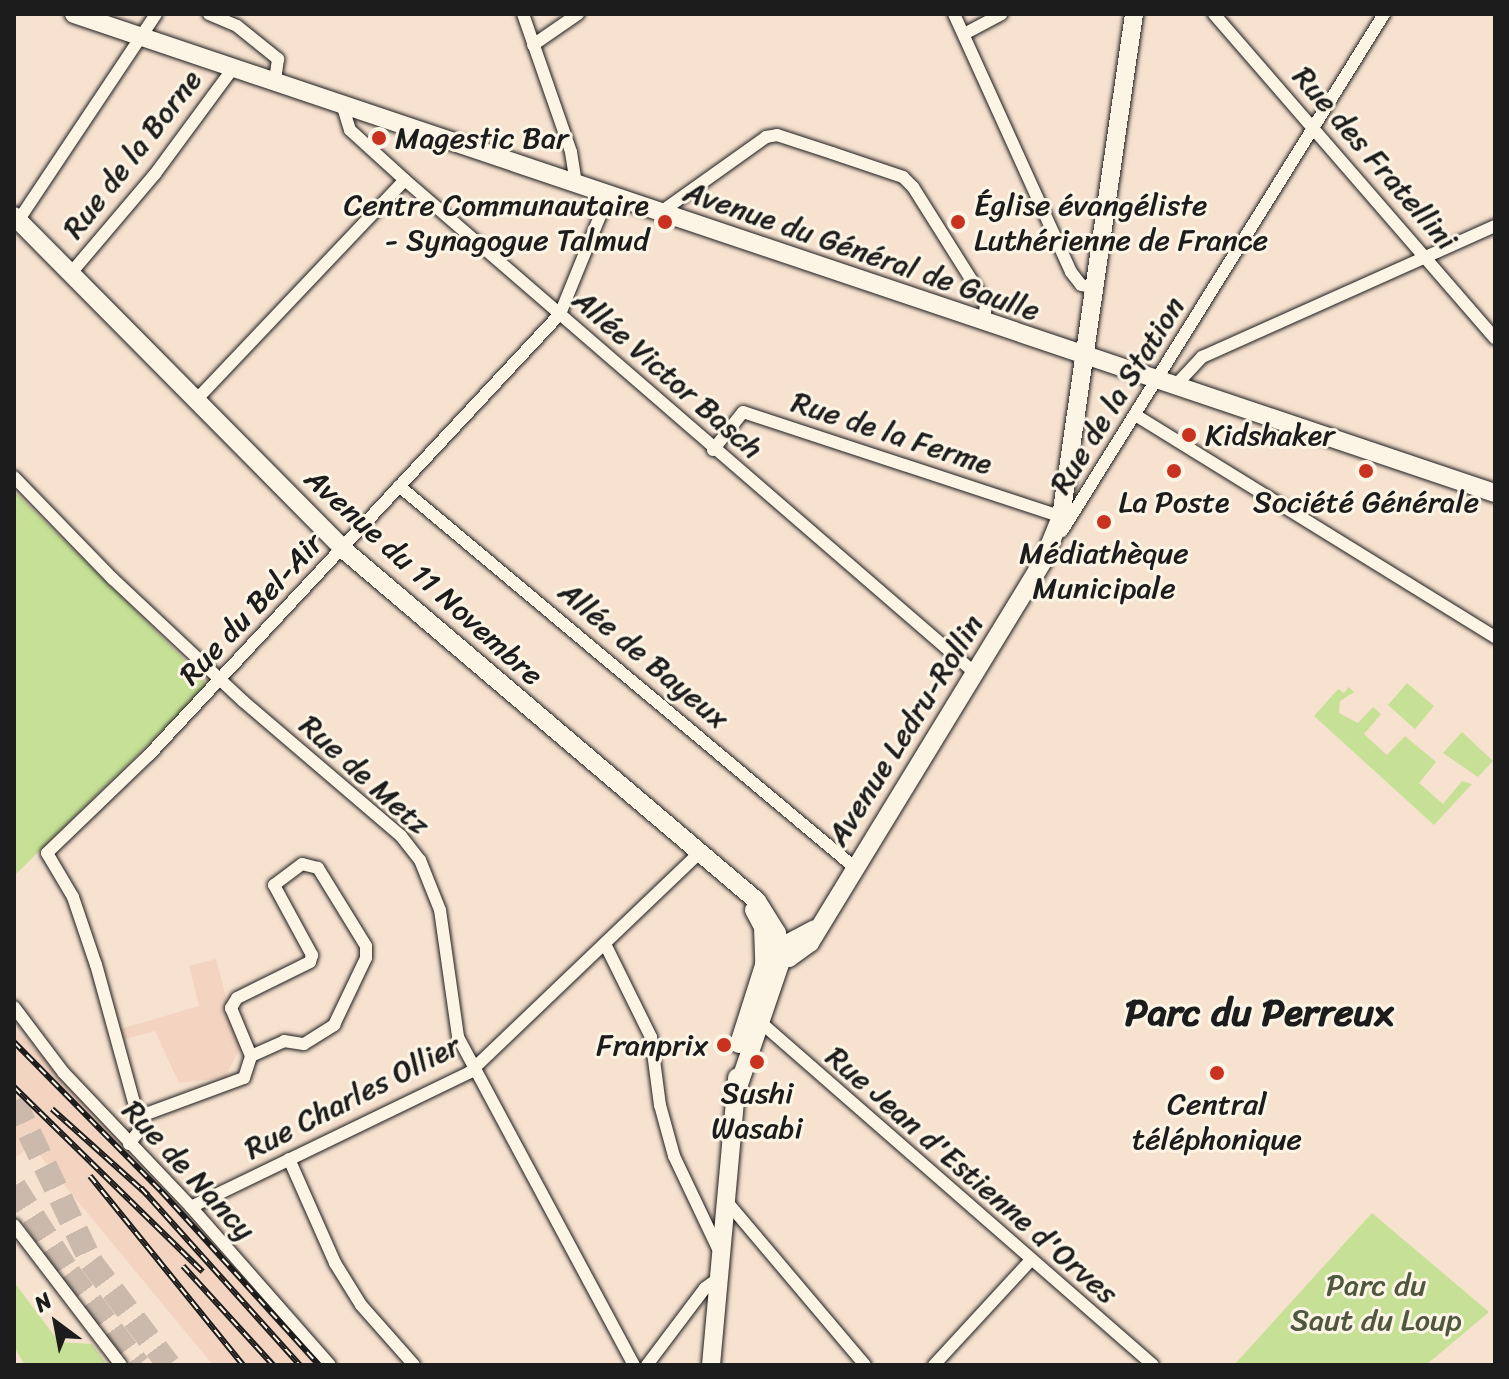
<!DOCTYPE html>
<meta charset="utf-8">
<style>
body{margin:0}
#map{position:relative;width:1509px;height:1379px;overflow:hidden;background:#f7e2d0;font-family:Sriracha,sans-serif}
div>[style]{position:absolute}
.built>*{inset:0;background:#f3d4c1}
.green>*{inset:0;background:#c6e096}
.highway-tunnel>*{height:24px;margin-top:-12px;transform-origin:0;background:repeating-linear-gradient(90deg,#cbbaac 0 24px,transparent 0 36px)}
.roads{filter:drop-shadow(0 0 2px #1c1c1c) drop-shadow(0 0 2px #1c1c1c)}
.street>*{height:12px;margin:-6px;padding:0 6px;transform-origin:6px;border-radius:6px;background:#fcf5e5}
.secondary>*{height:18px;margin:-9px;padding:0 9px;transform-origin:9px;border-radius:9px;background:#fcf5e5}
.rail>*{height:6px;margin-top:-3px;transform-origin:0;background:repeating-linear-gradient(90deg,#fcf5e5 0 9px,#1c1c1c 0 18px);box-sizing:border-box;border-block:2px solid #1c1c1c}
.dots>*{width:22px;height:22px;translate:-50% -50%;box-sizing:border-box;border:4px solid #fcf5e5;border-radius:50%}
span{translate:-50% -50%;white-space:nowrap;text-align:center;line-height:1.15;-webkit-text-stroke:6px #fcf5e5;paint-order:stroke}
.poi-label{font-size:30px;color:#1c1c1c}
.left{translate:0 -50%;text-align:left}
.right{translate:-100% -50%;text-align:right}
.street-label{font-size:30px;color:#1c1c1c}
.park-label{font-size:30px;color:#4f5741}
.district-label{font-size:38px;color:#1c1c1c;font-weight:700}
.frame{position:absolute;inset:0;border:16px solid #1c1c1c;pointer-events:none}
.north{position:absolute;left:16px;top:1283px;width:80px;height:80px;-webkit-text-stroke:6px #fcf5e5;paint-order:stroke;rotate:328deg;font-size:22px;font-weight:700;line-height:32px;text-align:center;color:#1c1c1c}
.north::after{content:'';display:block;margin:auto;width:28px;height:36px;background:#1c1c1c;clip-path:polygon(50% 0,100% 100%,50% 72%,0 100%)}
</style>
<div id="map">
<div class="built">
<div style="clip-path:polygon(216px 959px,240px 1048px,225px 1078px,179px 1083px,155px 1031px,123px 1040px,120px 1029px,199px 1006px,189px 966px)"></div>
<div style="clip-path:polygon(14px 1030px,54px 1065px,324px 1365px,213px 1365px,31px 1145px,14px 1159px)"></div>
</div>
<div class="green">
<div style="clip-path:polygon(14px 491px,204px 679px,205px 688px,14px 876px)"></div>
<div style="clip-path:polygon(1407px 683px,1434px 706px,1415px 729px,1388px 705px)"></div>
<div style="clip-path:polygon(1349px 687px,1354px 692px,1340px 701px,1339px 713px,1358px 723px,1373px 707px,1381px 714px,1364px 734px,1387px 755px,1405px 736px,1436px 762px,1419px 783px,1443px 804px,1462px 781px,1472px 784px,1434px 825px,1314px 716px,1338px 689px,1344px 693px)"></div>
<div style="clip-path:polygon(1462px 732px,1493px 761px,1478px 777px,1443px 753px)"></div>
<div style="clip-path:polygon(1372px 1213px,1489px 1312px,1426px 1365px,1234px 1365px)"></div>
<div style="clip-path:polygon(14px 1282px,59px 1342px,92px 1344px,107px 1365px,25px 1365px,14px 1347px)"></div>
</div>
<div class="highway-tunnel">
<div style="left:14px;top:1101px;width:178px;rotate:64.4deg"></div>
<div style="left:91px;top:1262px;width:129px;rotate:52.9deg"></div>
<div style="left:14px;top:1186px;width:103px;rotate:57.7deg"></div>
<div style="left:69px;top:1273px;width:115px;rotate:53.1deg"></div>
</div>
<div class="roads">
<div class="street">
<div style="left:209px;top:14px;width:30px;rotate:23deg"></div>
<div style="left:237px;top:26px;width:53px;rotate:38.8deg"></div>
<div style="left:278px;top:59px;width:22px;rotate:98deg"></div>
<div style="left:523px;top:14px;width:146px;rotate:70.8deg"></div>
<div style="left:571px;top:152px;width:31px;rotate:81deg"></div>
<div style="left:954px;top:14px;width:283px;rotate:65.6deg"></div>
<div style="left:1071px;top:272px;width:16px;rotate:52deg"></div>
<div style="left:1081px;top:285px;width:14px;rotate:12deg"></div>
<div style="left:1214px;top:14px;width:429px;rotate:49.1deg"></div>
<div style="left:966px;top:33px;width:40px;rotate:-28deg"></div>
<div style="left:533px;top:45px;width:55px;rotate:-34.6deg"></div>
<div style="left:342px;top:104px;width:27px;rotate:73deg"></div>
<div style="left:350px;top:130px;width:74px;rotate:42.3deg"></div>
<div style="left:405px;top:180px;width:754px;rotate:40.86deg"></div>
<div style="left:661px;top:212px;width:129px;rotate:-35.5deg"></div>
<div style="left:766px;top:137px;width:11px;rotate:-10deg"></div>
<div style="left:777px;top:135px;width:58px;rotate:18.1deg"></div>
<div style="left:832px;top:153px;width:75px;rotate:18.7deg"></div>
<div style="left:903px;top:177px;width:14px;rotate:45deg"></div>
<div style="left:913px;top:187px;width:137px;rotate:57.8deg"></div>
<div style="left:986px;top:303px;width:19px;rotate:96deg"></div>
<div style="left:16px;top:224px;width:252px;rotate:-56.3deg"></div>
<div style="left:71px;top:273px;width:130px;rotate:-49.7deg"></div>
<div style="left:155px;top:174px;width:133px;rotate:-53.6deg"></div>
<div style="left:1175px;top:386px;width:40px;rotate:-47deg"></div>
<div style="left:1202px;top:357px;width:321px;rotate:-24.1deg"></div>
<div style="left:196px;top:400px;width:303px;rotate:-46.5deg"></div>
<div style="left:1137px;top:416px;width:421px;rotate:31.7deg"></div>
<div style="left:713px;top:450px;width:48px;rotate:-51.7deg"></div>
<div style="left:743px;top:412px;width:340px;rotate:18.2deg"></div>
<div style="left:14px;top:477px;width:142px;rotate:45.9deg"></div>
<div style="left:113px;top:579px;width:178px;rotate:43.2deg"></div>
<div style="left:243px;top:701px;width:208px;rotate:40.5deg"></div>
<div style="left:401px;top:836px;width:31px;rotate:52deg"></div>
<div style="left:420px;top:860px;width:54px;rotate:68.2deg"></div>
<div style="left:440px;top:910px;width:128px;rotate:81.9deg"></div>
<div style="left:458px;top:1037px;width:372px;rotate:61.8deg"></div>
<div style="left:399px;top:486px;width:593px;rotate:39.94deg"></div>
<div style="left:1062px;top:531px;width:609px;rotate:-58.08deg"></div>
<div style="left:605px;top:944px;width:104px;rotate:63.7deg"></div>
<div style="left:651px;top:1037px;width:69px;rotate:82.5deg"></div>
<div style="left:660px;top:1105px;width:53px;rotate:74.6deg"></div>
<div style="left:674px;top:1156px;width:107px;rotate:64.6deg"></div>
<div style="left:14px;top:1007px;width:81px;rotate:53deg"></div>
<div style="left:63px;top:1072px;width:186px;rotate:46.5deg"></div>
<div style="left:191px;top:1207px;width:210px;rotate:48.7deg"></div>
<div style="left:758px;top:1020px;width:524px;rotate:41.13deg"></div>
<div style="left:138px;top:1117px;width:113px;rotate:-20.2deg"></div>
<div style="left:244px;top:1078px;width:23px;rotate:-72deg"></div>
<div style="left:251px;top:1056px;width:36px;rotate:-24deg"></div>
<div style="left:284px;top:1041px;width:20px;rotate:9deg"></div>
<div style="left:304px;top:1044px;width:36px;rotate:-32deg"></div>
<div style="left:334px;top:1025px;width:74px;rotate:-64.5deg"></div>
<div style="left:366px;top:958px;width:12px;rotate:-90deg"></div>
<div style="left:366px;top:946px;width:92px;rotate:-121.6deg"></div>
<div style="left:318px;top:868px;width:16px;rotate:-166deg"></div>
<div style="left:302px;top:864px;width:35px;rotate:143deg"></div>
<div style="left:274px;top:885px;width:80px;rotate:61.5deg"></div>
<div style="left:312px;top:955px;width:7px;rotate:106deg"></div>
<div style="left:310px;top:962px;width:81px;rotate:153.7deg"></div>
<div style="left:237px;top:998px;width:12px;rotate:121deg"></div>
<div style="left:231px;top:1008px;width:52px;rotate:67.4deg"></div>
<div style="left:129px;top:1144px;width:18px;rotate:-52deg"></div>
<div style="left:140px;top:1130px;width:13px;rotate:-99deg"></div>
<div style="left:138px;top:1117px;width:158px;rotate:-105.4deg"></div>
<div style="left:96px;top:965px;width:72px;rotate:-108.7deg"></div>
<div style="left:73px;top:897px;width:51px;rotate:-120.6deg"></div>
<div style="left:47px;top:853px;width:141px;rotate:-43.9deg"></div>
<div style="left:149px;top:755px;width:603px;rotate:-47.02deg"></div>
<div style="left:560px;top:314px;width:130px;rotate:-67.8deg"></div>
<div style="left:289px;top:1159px;width:114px;rotate:66.1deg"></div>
<div style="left:335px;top:1263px;width:49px;rotate:58.2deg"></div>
<div style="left:361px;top:1305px;width:80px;rotate:48.5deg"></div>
<div style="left:728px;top:1203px;width:212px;rotate:49.8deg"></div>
<div style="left:191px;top:1207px;width:310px;rotate:-25.8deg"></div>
<div style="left:470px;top:1072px;width:317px;rotate:-43.7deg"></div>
<div style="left:14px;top:1225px;width:176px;rotate:52.6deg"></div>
<div style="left:647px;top:1365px;width:96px;rotate:-53deg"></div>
<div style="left:705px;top:1288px;width:17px;rotate:-36deg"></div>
<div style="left:934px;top:1365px;width:142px;rotate:-47.3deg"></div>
</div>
<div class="secondary">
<div style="left:74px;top:14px;width:1500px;rotate:18.63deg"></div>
<div style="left:14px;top:216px;width:468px;rotate:45.3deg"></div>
<div style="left:343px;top:549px;width:543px;rotate:40.37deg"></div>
<div style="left:757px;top:901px;width:38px;rotate:58deg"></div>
<div style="left:777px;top:933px;width:28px;rotate:82deg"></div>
<div style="left:781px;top:961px;width:133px;rotate:108.8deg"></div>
<div style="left:754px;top:910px;width:19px;rotate:62deg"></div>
<div style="left:763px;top:927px;width:38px;rotate:88deg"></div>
<div style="left:774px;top:958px;width:15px"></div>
<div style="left:789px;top:958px;width:26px;rotate:-36deg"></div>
<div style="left:810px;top:943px;width:447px;rotate:-58.6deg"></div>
<div style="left:1043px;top:561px;width:48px;rotate:-67.8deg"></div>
<div style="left:1061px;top:517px;width:508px;rotate:-81.74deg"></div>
<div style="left:739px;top:1044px;width:83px;rotate:-72.4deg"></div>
<div style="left:764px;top:965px;width:25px;rotate:-47deg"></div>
<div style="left:781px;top:947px;width:38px;rotate:-28deg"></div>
<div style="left:711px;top:1365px;width:289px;rotate:-84.8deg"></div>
</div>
</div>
<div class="rail">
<div style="left:14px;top:1042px;width:211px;rotate:45.4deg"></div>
<div style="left:162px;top:1192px;width:234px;rotate:47.8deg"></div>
<div style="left:14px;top:1087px;width:264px;rotate:44.4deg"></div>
<div style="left:52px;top:1109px;width:129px;rotate:41.9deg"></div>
<div style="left:90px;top:1176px;width:243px;rotate:51deg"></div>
<div style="left:141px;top:1188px;width:238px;rotate:48.1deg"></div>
<div style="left:183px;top:1266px;width:134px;rotate:47.7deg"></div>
</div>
<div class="dots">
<div style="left:379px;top:138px;background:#c8321e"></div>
<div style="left:665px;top:222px;background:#c8321e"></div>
<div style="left:958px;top:222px;background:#c8321e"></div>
<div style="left:1189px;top:435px;background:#c8321e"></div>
<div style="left:1174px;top:471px;background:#c8321e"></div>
<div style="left:1366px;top:471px;background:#c8321e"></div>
<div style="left:1104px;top:522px;background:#c8321e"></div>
<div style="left:724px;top:1045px;background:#c8321e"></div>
<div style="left:757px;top:1062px;background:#c8321e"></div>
<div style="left:1217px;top:1073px;background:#c8321e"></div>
</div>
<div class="poi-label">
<span class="left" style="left:395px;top:138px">Magestic Bar</span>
<span class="right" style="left:649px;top:222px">Centre Communautaire<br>- Synagogue Talmud</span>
<span class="left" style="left:974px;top:222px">Église évangéliste<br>Luthérienne de France</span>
<span class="left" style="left:1205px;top:435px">Kidshaker</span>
<span style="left:1174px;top:502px">La Poste</span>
<span style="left:1366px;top:502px">Société Générale</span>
<span style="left:1104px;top:570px">Médiathèque<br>Municipale</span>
<span class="right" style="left:708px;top:1045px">Franprix</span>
<span style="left:757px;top:1110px">Sushi<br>Wasabi</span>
<span style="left:1217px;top:1121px">Central<br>téléphonique</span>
</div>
<div class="street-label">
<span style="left:132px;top:154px;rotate:-52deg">Rue de la Borne</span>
<span style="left:1375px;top:158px;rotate:49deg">Rue des Fratellini</span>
<span style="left:862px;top:251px;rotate:19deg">Avenue du Général de Gaulle</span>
<span style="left:668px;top:374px;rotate:41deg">Allée Victor Basch</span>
<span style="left:1117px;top:395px;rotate:-58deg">Rue de la Station</span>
<span style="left:892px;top:433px;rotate:18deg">Rue de la Ferme</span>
<span style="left:424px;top:577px;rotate:42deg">Avenue du 11 Novembre</span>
<span style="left:251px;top:609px;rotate:-47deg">Rue du Bel-Air</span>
<span style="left:644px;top:655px;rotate:40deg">Allée de Bayeux</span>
<span style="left:905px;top:730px;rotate:-58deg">Avenue Ledru-Rollin</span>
<span style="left:365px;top:775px;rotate:42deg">Rue de Metz</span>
<span style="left:352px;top:1097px;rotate:-27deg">Rue Charles Ollier</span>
<span style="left:189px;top:1170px;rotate:47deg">Rue de Nancy</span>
<span style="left:972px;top:1175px;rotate:41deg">Rue Jean d'Estienne d'Orves</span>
</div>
<div class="park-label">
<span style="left:1376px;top:1302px">Parc du<br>Saut du Loup</span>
</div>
<div class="district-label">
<span style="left:1259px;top:1013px">Parc du Perreux</span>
</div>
<div class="frame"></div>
<div class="north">N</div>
</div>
